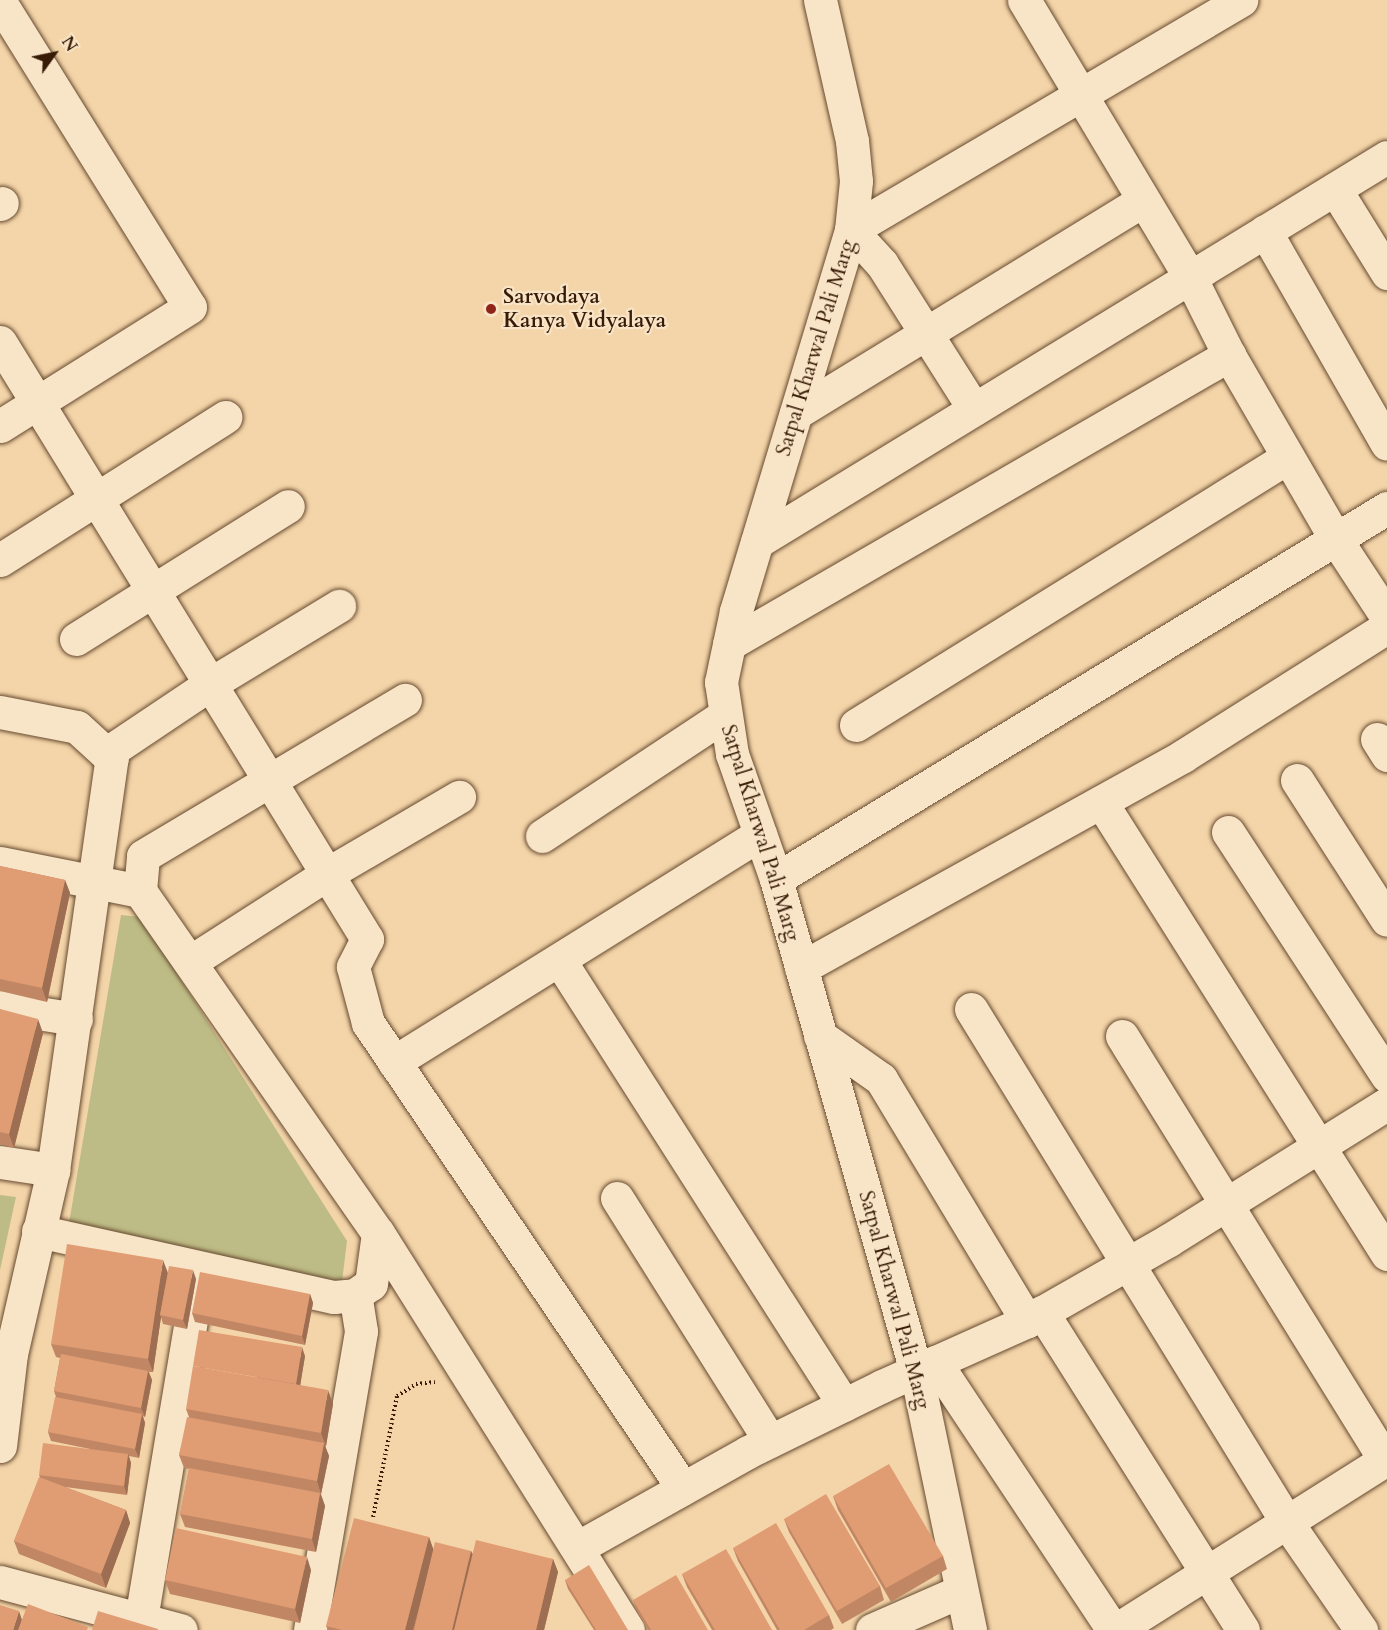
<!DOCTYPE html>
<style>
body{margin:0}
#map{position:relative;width:1387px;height:1630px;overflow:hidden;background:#f4d5a9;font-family:Cardo,serif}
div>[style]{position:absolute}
.green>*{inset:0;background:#bebc86}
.path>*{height:4px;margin-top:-2px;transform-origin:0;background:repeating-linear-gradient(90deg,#371b06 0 1.5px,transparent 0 4.5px)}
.roads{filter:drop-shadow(0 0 2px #664a2f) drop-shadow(0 0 2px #664a2f)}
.minor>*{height:33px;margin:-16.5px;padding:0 16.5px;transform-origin:16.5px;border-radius:16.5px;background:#f8e4c7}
.wall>*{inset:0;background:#c18764}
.shaded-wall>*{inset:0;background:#9d6e51}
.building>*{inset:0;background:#e09d74}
.dots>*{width:16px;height:16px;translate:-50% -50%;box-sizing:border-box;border:3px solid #f8e4c7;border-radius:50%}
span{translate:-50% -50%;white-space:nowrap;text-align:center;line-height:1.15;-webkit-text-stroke:4.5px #f8e4c7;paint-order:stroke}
.poi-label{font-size:21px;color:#371b06;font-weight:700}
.left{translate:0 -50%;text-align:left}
.street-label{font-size:21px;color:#371b06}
.north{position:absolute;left:24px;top:24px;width:60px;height:60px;-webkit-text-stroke:4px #f8e4c7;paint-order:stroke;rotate:57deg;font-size:16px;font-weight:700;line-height:24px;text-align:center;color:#371b06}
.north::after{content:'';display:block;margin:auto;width:21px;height:27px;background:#371b06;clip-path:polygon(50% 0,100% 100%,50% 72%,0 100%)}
</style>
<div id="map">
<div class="green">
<div style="clip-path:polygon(121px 915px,141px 917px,347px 1241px,340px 1298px,67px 1235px)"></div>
<div style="clip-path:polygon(0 1195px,16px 1197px,0 1270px)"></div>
</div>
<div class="path">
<div style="left:373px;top:1517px;width:123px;rotate:-78.8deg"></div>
<div style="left:397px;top:1396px;width:22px;rotate:-32deg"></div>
<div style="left:416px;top:1384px;width:19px;rotate:-6deg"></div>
</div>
<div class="roads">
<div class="minor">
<div style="left:820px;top:0;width:145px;rotate:77.2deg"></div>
<div style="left:852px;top:141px;width:40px;rotate:84.3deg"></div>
<div style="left:856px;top:181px;width:49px;rotate:95.8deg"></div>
<div style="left:851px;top:230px;width:398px;rotate:106.8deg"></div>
<div style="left:736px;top:611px;width:73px;rotate:101.9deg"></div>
<div style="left:721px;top:682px;width:73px;rotate:81.3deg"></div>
<div style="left:732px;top:754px;width:133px;rotate:70.6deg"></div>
<div style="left:776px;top:879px;width:512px;rotate:74.12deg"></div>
<div style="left:916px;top:1371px;width:265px;rotate:78.2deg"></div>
<div style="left:1024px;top:0;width:323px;rotate:59.1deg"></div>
<div style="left:1190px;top:277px;width:87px;rotate:63.4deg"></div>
<div style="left:1229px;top:355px;width:215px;rotate:59.9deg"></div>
<div style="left:1337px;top:541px;width:91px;rotate:56.7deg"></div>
<div style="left:0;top:2px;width:359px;rotate:58.1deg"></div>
<div style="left:190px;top:307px;width:224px;rotate:147.9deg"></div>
<div style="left:1335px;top:189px;width:99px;rotate:58.2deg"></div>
<div style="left:0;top:204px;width:2px;rotate:-27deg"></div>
<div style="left:1265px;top:231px;width:245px;rotate:60.2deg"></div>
<div style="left:0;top:342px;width:701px;rotate:58.42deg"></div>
<div style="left:367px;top:939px;width:31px;rotate:117deg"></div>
<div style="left:353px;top:967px;width:58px;rotate:75deg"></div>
<div style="left:368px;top:1023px;width:562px;rotate:55.89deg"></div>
<div style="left:974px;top:409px;width:172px;rotate:-122.4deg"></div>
<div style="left:882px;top:264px;width:46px;rotate:-132.4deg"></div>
<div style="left:851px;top:230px;width:453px;rotate:-30.5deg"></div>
<div style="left:796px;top:413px;width:407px;rotate:-31.5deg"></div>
<div style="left:757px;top:542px;width:738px;rotate:-31.43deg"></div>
<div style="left:0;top:560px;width:267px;rotate:-32.4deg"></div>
<div style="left:76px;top:639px;width:250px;rotate:-32.1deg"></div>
<div style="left:729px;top:644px;width:578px;rotate:-30.03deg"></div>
<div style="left:0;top:712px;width:78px;rotate:11deg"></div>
<div style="left:77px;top:727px;width:47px;rotate:42.4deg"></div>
<div style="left:856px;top:725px;width:508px;rotate:-31.81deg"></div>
<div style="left:1377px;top:739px;width:19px;rotate:58deg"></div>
<div style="left:1297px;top:780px;width:166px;rotate:57.3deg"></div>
<div style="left:1101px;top:802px;width:535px;rotate:57.68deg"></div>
<div style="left:1228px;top:832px;width:291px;rotate:56.9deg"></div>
<div style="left:542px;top:836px;width:219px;rotate:-33.5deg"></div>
<div style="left:0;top:863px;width:143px;rotate:11.3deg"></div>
<div style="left:140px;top:891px;width:417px;rotate:55.2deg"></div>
<div style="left:378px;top:1233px;width:469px;rotate:57.8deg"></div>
<div style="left:776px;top:879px;width:715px;rotate:-31.27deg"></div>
<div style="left:140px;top:891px;width:35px;rotate:-85deg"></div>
<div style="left:143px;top:856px;width:305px;rotate:-30.8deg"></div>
<div style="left:560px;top:961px;width:527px;rotate:57.4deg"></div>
<div style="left:190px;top:962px;width:163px;rotate:-32.7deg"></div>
<div style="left:327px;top:874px;width:153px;rotate:-30.3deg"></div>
<div style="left:801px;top:968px;width:437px;rotate:-29deg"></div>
<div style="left:1183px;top:756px;width:241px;rotate:-32.3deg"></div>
<div style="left:0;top:1007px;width:77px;rotate:9deg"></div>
<div style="left:971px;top:1009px;width:605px;rotate:58.39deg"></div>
<div style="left:1288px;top:1524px;width:129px;rotate:55.4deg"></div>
<div style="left:820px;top:1036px;width:75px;rotate:35.2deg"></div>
<div style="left:881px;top:1079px;width:283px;rotate:58.9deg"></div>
<div style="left:1122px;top:1036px;width:499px;rotate:58.2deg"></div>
<div style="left:394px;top:1062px;width:431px;rotate:-31.9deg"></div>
<div style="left:0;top:1162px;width:54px;rotate:8.6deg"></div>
<div style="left:617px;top:1198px;width:287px;rotate:57.8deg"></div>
<div style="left:38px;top:1231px;width:303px;rotate:12.6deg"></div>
<div style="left:334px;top:1297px;width:21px;rotate:-5deg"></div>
<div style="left:355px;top:1295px;width:19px;rotate:-35deg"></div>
<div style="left:371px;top:1284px;width:51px;rotate:-82.2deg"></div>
<div style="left:1042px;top:1312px;width:376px;rotate:57.7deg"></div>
<div style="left:935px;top:1362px;width:322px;rotate:56.4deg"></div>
<div style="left:0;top:1446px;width:93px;rotate:-83.2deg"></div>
<div style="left:11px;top:1354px;width:189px;rotate:-77.1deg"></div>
<div style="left:53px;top:1170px;width:425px;rotate:-81.9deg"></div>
<div style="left:113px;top:749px;width:117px;rotate:-33.8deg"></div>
<div style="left:210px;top:684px;width:151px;rotate:-31.2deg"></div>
<div style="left:577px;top:1548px;width:196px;rotate:-29.3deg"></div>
<div style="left:748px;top:1452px;width:149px;rotate:-26.2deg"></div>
<div style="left:882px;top:1386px;width:159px;rotate:-24.1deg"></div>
<div style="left:1027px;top:1321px;width:163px;rotate:-29.7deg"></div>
<div style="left:1169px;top:1240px;width:257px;rotate:-32deg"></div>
<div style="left:0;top:1582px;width:187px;rotate:14.9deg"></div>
<div style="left:141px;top:1619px;width:352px;rotate:-80.5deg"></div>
<div style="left:310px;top:1630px;width:303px;rotate:-80.3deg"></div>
<div style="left:361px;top:1331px;width:36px;rotate:-99deg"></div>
<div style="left:872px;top:1630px;width:97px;rotate:-23.7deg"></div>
<div style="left:1116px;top:1630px;width:320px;rotate:-32.3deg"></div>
</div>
</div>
<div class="wall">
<div style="clip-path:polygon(0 866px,65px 880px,70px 893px,47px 1002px,0 991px)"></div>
<div style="clip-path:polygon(0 1009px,43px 1033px,14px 1148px,0 1144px)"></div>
<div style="clip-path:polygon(168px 1273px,196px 1279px,187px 1329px,163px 1324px,161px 1317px,153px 1372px,149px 1372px,152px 1380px,145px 1417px,143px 1416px,145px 1423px,139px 1458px,129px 1456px,131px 1463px,127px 1495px,65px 1487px,126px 1510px,130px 1523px,106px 1588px,19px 1554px,14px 1541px,40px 1477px,39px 1475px,90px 1449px,51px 1441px,48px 1432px,56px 1397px,54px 1391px,60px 1358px,56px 1357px,51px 1344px)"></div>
<div style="clip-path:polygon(310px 1294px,313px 1303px,305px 1345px,195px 1322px,192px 1313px)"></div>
<div style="clip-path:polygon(305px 1356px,300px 1385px,333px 1404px,326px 1446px,325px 1446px,329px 1456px,321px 1494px,325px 1506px,316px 1552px,185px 1527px,180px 1514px,189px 1469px,184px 1468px,179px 1455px,189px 1417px,186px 1409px)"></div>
<div style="clip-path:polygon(833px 1496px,943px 1556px,947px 1569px,891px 1602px,838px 1510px)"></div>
<div style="clip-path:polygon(784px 1519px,880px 1586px,884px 1600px,842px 1624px,789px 1532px)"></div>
<div style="clip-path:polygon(429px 1537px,433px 1550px,471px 1551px,473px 1554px,553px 1559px,558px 1572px,544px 1630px,328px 1630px,326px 1626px)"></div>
<div style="clip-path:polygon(733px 1548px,829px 1615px,834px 1628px,831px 1630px,777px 1630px,738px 1561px)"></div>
<div style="clip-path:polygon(311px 1570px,300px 1623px,170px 1594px,165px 1580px)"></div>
<div style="clip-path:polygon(682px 1574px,772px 1630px,712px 1630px,687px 1587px)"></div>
<div style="clip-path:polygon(565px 1580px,628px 1630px,594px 1630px,568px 1589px)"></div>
<div style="clip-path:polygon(633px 1600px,708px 1630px,648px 1630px,638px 1613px)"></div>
</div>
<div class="shaded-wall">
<div style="clip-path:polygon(65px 880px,70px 893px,47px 1002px,42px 988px)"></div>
<div style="clip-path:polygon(38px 1019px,43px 1033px,14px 1148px,9px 1134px)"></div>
<div style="clip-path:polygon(163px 1260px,168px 1273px,160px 1315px,161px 1317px,153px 1372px,148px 1359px)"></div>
<div style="clip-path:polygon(193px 1270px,196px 1279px,187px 1329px,183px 1320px)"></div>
<div style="clip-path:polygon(310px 1294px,313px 1303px,305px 1345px,302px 1336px)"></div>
<div style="clip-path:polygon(302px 1347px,305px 1356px,299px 1393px,296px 1384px)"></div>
<div style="clip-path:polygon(148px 1371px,152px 1380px,145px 1417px,141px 1408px)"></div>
<div style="clip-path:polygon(328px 1390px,333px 1404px,326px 1446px,321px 1433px)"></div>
<div style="clip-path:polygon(142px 1414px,145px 1423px,139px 1458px,135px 1449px)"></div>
<div style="clip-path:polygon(324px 1443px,329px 1456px,321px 1494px,317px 1481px)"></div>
<div style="clip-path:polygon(128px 1454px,131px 1463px,127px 1495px,124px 1486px)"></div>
<div style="clip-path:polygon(320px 1493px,325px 1506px,316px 1552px,312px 1539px)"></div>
<div style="clip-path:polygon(126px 1510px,130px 1523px,106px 1588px,101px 1574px)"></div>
<div style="clip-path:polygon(429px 1537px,434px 1551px,413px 1630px,405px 1630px)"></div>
<div style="clip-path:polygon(471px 1551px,475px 1560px,458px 1630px,452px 1630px)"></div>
<div style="clip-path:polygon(307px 1557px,311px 1570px,300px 1623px,295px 1609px)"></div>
<div style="clip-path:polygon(553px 1559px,558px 1572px,544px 1630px,536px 1630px)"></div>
<div style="clip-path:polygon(19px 1611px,22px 1620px,19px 1630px,13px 1630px)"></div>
</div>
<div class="building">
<div style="clip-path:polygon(0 866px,65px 880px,42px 988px,0 979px)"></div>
<div style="clip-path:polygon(0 1009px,38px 1019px,9px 1134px,0 1132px)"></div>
<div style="clip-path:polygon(67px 1244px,163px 1260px,148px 1359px,51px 1344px)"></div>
<div style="clip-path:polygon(169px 1266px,193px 1270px,183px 1320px,160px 1315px)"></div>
<div style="clip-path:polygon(200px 1272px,310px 1294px,302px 1336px,192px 1313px)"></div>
<div style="clip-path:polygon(199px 1330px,302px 1347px,296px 1384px,193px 1366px)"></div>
<div style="clip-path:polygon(61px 1354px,148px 1371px,141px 1408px,54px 1391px)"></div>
<div style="clip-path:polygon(193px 1366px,328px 1390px,321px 1433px,186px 1409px)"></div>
<div style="clip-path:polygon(55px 1397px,142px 1414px,135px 1449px,48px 1432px)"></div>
<div style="clip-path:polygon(187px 1417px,324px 1443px,317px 1481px,179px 1455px)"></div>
<div style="clip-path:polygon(43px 1443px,128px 1454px,124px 1486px,39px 1475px)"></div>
<div style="clip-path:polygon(889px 1464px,943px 1556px,886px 1588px,833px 1496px)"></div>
<div style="clip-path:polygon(189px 1468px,320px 1493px,312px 1539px,180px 1514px)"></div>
<div style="clip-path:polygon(39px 1477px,126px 1510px,101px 1574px,14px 1541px)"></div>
<div style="clip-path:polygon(826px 1494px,880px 1586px,837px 1611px,784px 1519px)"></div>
<div style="clip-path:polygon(354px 1518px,429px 1537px,405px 1630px,342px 1630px,326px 1626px)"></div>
<div style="clip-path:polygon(776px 1523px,829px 1615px,804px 1630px,780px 1630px,733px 1548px)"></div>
<div style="clip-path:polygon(176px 1528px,307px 1557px,295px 1609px,165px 1580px)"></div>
<div style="clip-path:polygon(476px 1540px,553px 1559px,536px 1630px,454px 1630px)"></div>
<div style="clip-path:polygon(435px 1542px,471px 1551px,452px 1630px,414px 1630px)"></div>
<div style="clip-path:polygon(726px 1549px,772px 1630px,715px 1630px,682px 1574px)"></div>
<div style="clip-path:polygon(589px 1565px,628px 1630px,596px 1630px,565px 1580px)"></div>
<div style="clip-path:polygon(676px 1575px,708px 1630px,651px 1630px,633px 1600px)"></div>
<div style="clip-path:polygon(28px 1604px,88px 1627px,87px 1630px,18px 1630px)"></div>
<div style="clip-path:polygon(0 1605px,19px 1611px,13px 1630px,0 1630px)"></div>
<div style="clip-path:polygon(98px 1611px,158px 1629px,158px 1630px,92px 1630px)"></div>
</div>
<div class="dots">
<div style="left:491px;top:309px;background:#8f2418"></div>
</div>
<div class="poi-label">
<span class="left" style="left:503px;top:309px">Sarvodaya<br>Kanya Vidyalaya</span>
</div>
<div class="street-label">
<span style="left:816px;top:348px;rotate:-73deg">Satpal Kharwal Pali Marg</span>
<span style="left:760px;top:833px;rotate:73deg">Satpal Kharwal Pali Marg</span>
<span style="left:894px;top:1300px;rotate:75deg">Satpal Kharwal Pali Marg</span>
</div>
<div class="north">N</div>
</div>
